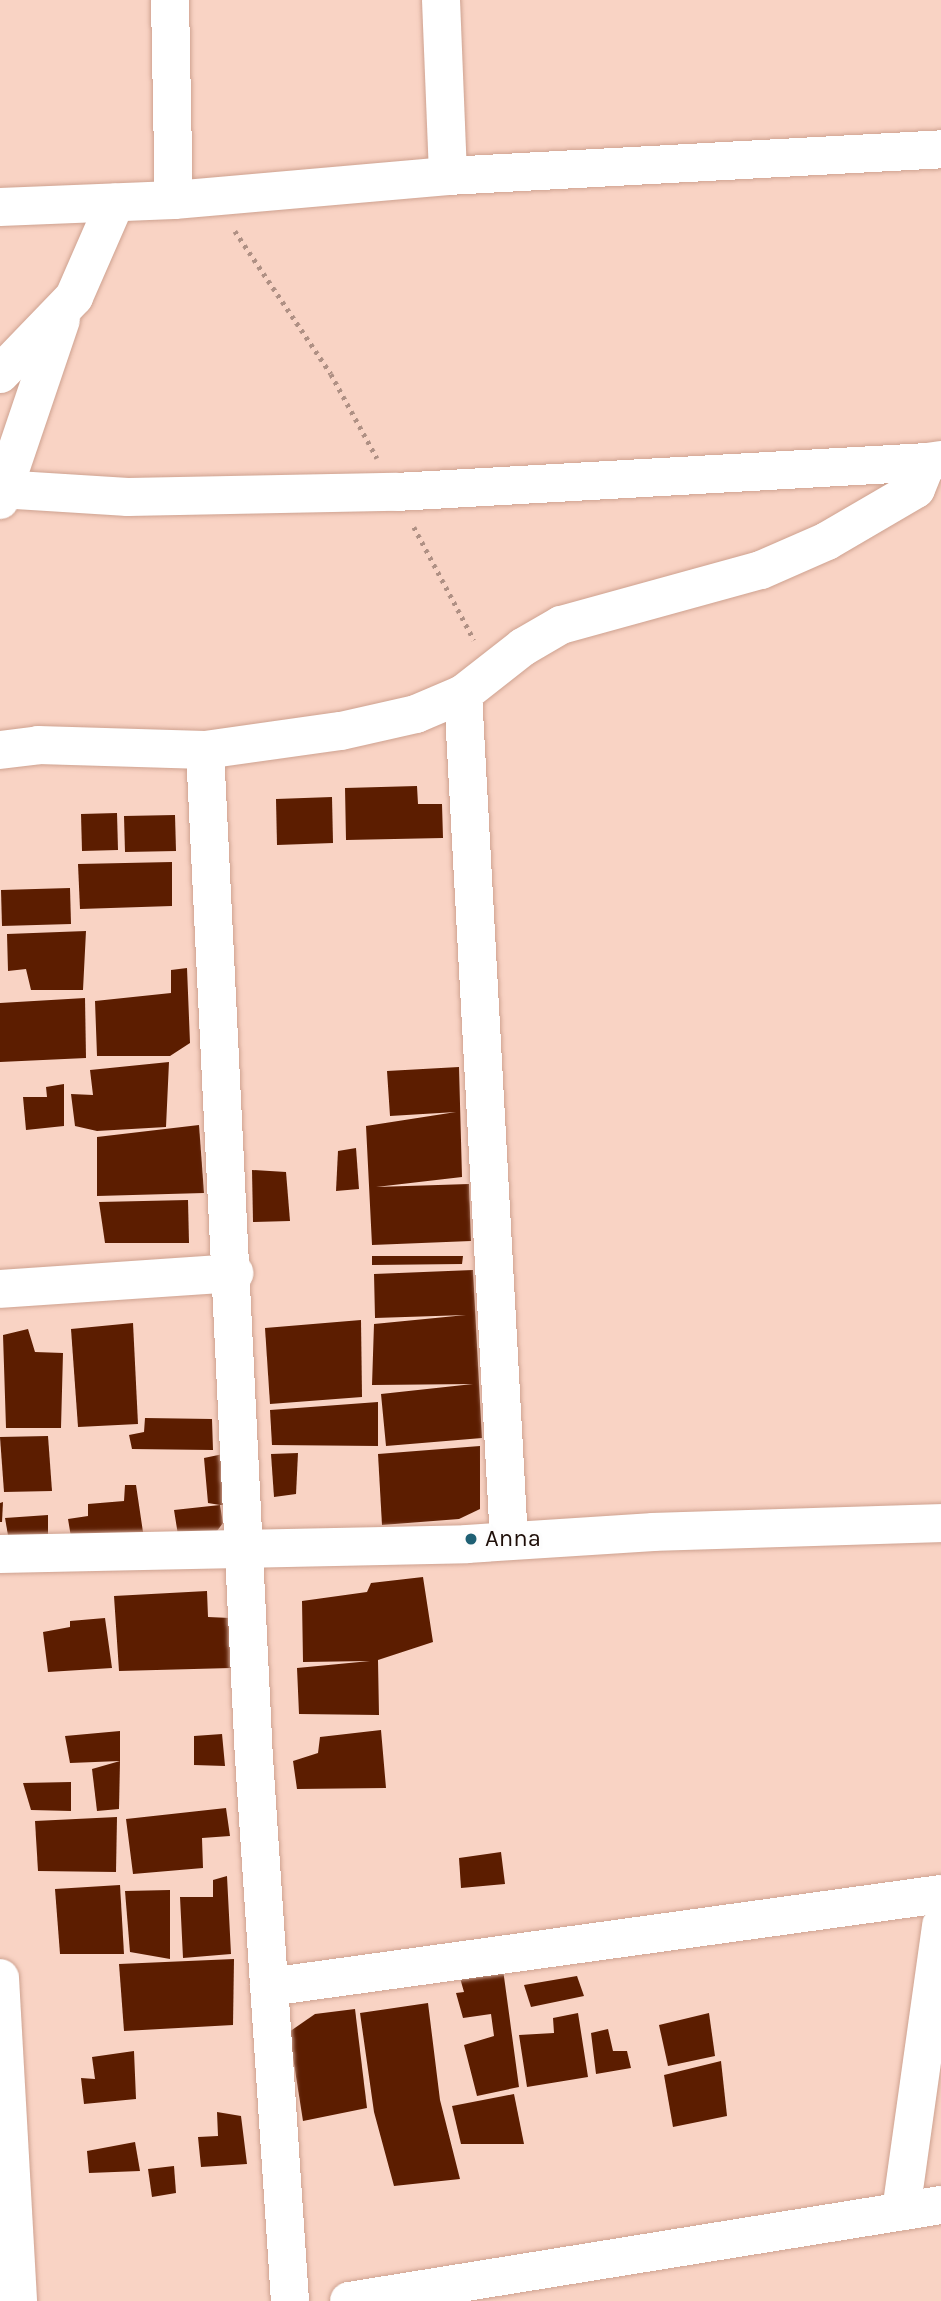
<!DOCTYPE html>
<style>
body{margin:0}
#map{position:relative;width:941px;height:2301px;overflow:hidden;background:#f9d3c4;font-family:Karla,sans-serif}
div>[style]{position:absolute}
.building>*{inset:0;background:#5c1d00}
.path>*{height:4.5px;margin-top:-2.25px;transform-origin:0;background:repeating-linear-gradient(90deg,#af9084 0 3.5px,transparent 0 8.5px)}
.roads{filter:drop-shadow(0 0 2px #cea290) drop-shadow(0 0 2px #cea290)}
.minor>*{height:38px;margin:-19px;padding:0 19px;transform-origin:19px;border-radius:19px;background:#fff}
.dots>*{width:19px;height:19px;translate:-50% -50%;box-sizing:border-box;border:4px solid #fdfdfd;border-radius:50%}
span{translate:-50% -50%;white-space:nowrap;text-align:center;line-height:1.15;-webkit-text-stroke:7px #fdfdfd;paint-order:stroke}
.poi-label{font-size:24px;color:#1e0e08}
.left{translate:0 -50%;text-align:left}
</style>
<div id="map">
<div class="building">
<div style="clip-path:polygon(417px 786px,418px 804px,442px 804px,443px 838px,346px 840px,345px 788px)"></div>
<div style="clip-path:polygon(332px 797px,333px 843px,277px 845px,276px 799px)"></div>
<div style="clip-path:polygon(117px 813px,118px 850px,82px 851px,81px 814px)"></div>
<div style="clip-path:polygon(175px 815px,176px 851px,125px 852px,124px 816px)"></div>
<div style="clip-path:polygon(172px 862px,172px 906px,80px 909px,78px 864px)"></div>
<div style="clip-path:polygon(70px 888px,71px 924px,2px 926px,1px 890px)"></div>
<div style="clip-path:polygon(86px 931px,83px 990px,31px 990px,26px 969px,8px 971px,7px 934px)"></div>
<div style="clip-path:polygon(187px 968px,190px 1043px,170px 1056px,97px 1056px,95px 1001px,171px 993px,171px 970px)"></div>
<div style="clip-path:polygon(85px 998px,86px 1058px,0 1062px,0 1003px)"></div>
<div style="clip-path:polygon(169px 1062px,166px 1127px,97px 1131px,75px 1126px,71px 1094px,93px 1095px,90px 1070px)"></div>
<div style="clip-path:polygon(459px 1067px,462px 1177px,376px 1187px,469px 1184px,471px 1241px,372px 1245px,366px 1126px,456px 1112px,390px 1116px,387px 1071px)"></div>
<div style="clip-path:polygon(64px 1084px,64px 1126px,26px 1130px,23px 1097px,47px 1097px,46px 1087px)"></div>
<div style="clip-path:polygon(199px 1125px,204px 1193px,97px 1196px,97px 1137px)"></div>
<div style="clip-path:polygon(356px 1148px,359px 1189px,336px 1191px,338px 1151px)"></div>
<div style="clip-path:polygon(252px 1170px,286px 1172px,290px 1221px,253px 1222px)"></div>
<div style="clip-path:polygon(188px 1200px,189px 1243px,105px 1243px,99px 1202px)"></div>
<div style="clip-path:polygon(372px 1256px,463px 1256px,462px 1264px,372px 1265px)"></div>
<div style="clip-path:polygon(473px 1270px,482px 1438px,386px 1446px,381px 1394px,473px 1384px,372px 1385px,374px 1324px,466px 1315px,375px 1318px,374px 1274px)"></div>
<div style="clip-path:polygon(361px 1320px,362px 1397px,270px 1404px,265px 1328px)"></div>
<div style="clip-path:polygon(133px 1323px,138px 1424px,78px 1427px,71px 1329px)"></div>
<div style="clip-path:polygon(28px 1329px,35px 1352px,63px 1353px,61px 1428px,6px 1428px,3px 1335px)"></div>
<div style="clip-path:polygon(378px 1402px,378px 1446px,272px 1445px,270px 1410px)"></div>
<div style="clip-path:polygon(145px 1418px,212px 1419px,213px 1450px,132px 1449px,129px 1435px,144px 1432px)"></div>
<div style="clip-path:polygon(48px 1436px,52px 1491px,4px 1492px,0 1437px)"></div>
<div style="clip-path:polygon(480px 1446px,480px 1509px,459px 1519px,382px 1525px,378px 1454px)"></div>
<div style="clip-path:polygon(228px 1453px,230px 1505px,220px 1505px,223px 1523px,214px 1535px,178px 1535px,174px 1510px,220px 1505px,208px 1503px,204px 1458px)"></div>
<div style="clip-path:polygon(298px 1453px,296px 1494px,274px 1497px,271px 1454px)"></div>
<div style="clip-path:polygon(125px 1485px,136px 1485px,143px 1532px,71px 1537px,68px 1519px,88px 1516px,88px 1504px,124px 1501px)"></div>
<div style="clip-path:polygon(3px 1502px,2px 1522px,0 1522px,0 1503px)"></div>
<div style="clip-path:polygon(48px 1515px,48px 1540px,9px 1541px,5px 1518px)"></div>
<div style="clip-path:polygon(423px 1577px,433px 1642px,378px 1660px,379px 1715px,299px 1714px,297px 1668px,370px 1661px,303px 1662px,302px 1601px,367px 1592px,371px 1583px)"></div>
<div style="clip-path:polygon(207px 1591px,208px 1617px,230px 1618px,231px 1668px,119px 1671px,114px 1596px)"></div>
<div style="clip-path:polygon(105px 1618px,112px 1668px,48px 1672px,43px 1632px,70px 1627px,70px 1621px)"></div>
<div style="clip-path:polygon(381px 1730px,386px 1788px,297px 1789px,293px 1761px,318px 1753px,320px 1737px)"></div>
<div style="clip-path:polygon(120px 1731px,120px 1761px,70px 1763px,65px 1736px)"></div>
<div style="clip-path:polygon(222px 1734px,225px 1766px,194px 1765px,194px 1736px)"></div>
<div style="clip-path:polygon(120px 1761px,119px 1809px,97px 1811px,92px 1769px)"></div>
<div style="clip-path:polygon(71px 1782px,71px 1811px,31px 1810px,23px 1783px)"></div>
<div style="clip-path:polygon(226px 1808px,230px 1836px,202px 1838px,203px 1868px,133px 1874px,126px 1819px)"></div>
<div style="clip-path:polygon(117px 1817px,116px 1872px,38px 1871px,35px 1821px)"></div>
<div style="clip-path:polygon(501px 1852px,505px 1884px,461px 1888px,459px 1858px)"></div>
<div style="clip-path:polygon(227px 1876px,231px 1954px,183px 1958px,180px 1897px,213px 1897px,213px 1880px)"></div>
<div style="clip-path:polygon(120px 1885px,124px 1954px,60px 1954px,55px 1889px)"></div>
<div style="clip-path:polygon(170px 1890px,170px 1959px,130px 1952px,125px 1891px)"></div>
<div style="clip-path:polygon(234px 1959px,233px 2025px,124px 2031px,119px 1964px)"></div>
<div style="clip-path:polygon(502px 1962px,519px 2087px,477px 2096px,464px 2045px,494px 2036px,491px 2014px,463px 2018px,456px 1993px,464px 1992px,458px 1971px)"></div>
<div style="clip-path:polygon(577px 1976px,584px 1996px,531px 2007px,524px 1985px)"></div>
<div style="clip-path:polygon(428px 2003px,440px 2100px,460px 2179px,394px 2186px,374px 2112px,360px 2013px)"></div>
<div style="clip-path:polygon(355px 2009px,367px 2108px,303px 2121px,289px 2032px,315px 2014px)"></div>
<div style="clip-path:polygon(578px 2013px,588px 2077px,527px 2087px,519px 2035px,554px 2033px,553px 2018px)"></div>
<div style="clip-path:polygon(709px 2013px,715px 2056px,668px 2066px,659px 2025px)"></div>
<div style="clip-path:polygon(608px 2029px,613px 2051px,627px 2051px,631px 2068px,596px 2074px,591px 2033px)"></div>
<div style="clip-path:polygon(134px 2051px,136px 2099px,84px 2104px,81px 2078px,95px 2079px,92px 2057px)"></div>
<div style="clip-path:polygon(721px 2061px,727px 2116px,673px 2127px,664px 2075px)"></div>
<div style="clip-path:polygon(514px 2094px,524px 2144px,461px 2144px,452px 2106px)"></div>
<div style="clip-path:polygon(217px 2112px,241px 2116px,247px 2164px,201px 2167px,198px 2137px,218px 2136px)"></div>
<div style="clip-path:polygon(135px 2142px,140px 2171px,89px 2173px,87px 2151px)"></div>
<div style="clip-path:polygon(174px 2166px,176px 2193px,152px 2197px,148px 2169px)"></div>
</div>
<div class="path">
<div style="left:235px;top:231px;width:172px;rotate:56.1deg"></div>
<div style="left:331px;top:374px;width:96px;rotate:61.3deg"></div>
<div style="left:414px;top:527px;width:128px;rotate:62deg"></div>
</div>
<div class="roads">
<div class="minor">
<div style="left:170px;top:0;width:200px;rotate:88.9deg"></div>
<div style="left:441px;top:0;width:176px;rotate:87.7deg"></div>
<div style="left:0;top:207px;width:174px;rotate:-2.3deg"></div>
<div style="left:174px;top:200px;width:275px;rotate:-5deg"></div>
<div style="left:448px;top:176px;width:494px;rotate:-3.1deg"></div>
<div style="left:0;top:374px;width:107px;rotate:-46.1deg"></div>
<div style="left:74px;top:297px;width:103px;rotate:-66.4deg"></div>
<div style="left:0;top:489px;width:128px;rotate:3.6deg"></div>
<div style="left:128px;top:497px;width:268px;rotate:-1.1deg"></div>
<div style="left:396px;top:492px;width:532px;rotate:-3.23deg"></div>
<div style="left:0;top:500px;width:190px;rotate:-71.3deg"></div>
<div style="left:463px;top:694px;width:848px;rotate:86.89deg"></div>
<div style="left:0;top:750px;width:38px;rotate:-7deg"></div>
<div style="left:38px;top:745px;width:167px;rotate:1.7deg"></div>
<div style="left:205px;top:750px;width:137px;rotate:-8deg"></div>
<div style="left:341px;top:731px;width:77px;rotate:-12.8deg"></div>
<div style="left:416px;top:714px;width:51px;rotate:-23.1deg"></div>
<div style="left:463px;top:694px;width:76px;rotate:-38.1deg"></div>
<div style="left:523px;top:647px;width:44px;rotate:-30.1deg"></div>
<div style="left:561px;top:625px;width:207px;rotate:-15.4deg"></div>
<div style="left:761px;top:570px;width:72px;rotate:-23.7deg"></div>
<div style="left:827px;top:541px;width:103px;rotate:-30.3deg"></div>
<div style="left:916px;top:489px;width:29px;rotate:-68deg"></div>
<div style="left:927px;top:462px;width:14px;rotate:-8deg"></div>
<div style="left:205px;top:750px;width:1009px;rotate:87.22deg"></div>
<div style="left:254px;top:1758px;width:544px;rotate:86.21deg"></div>
<div style="left:0;top:1289px;width:235px;rotate:-3.9deg"></div>
<div style="left:0;top:1554px;width:467px;rotate:-1.2deg"></div>
<div style="left:467px;top:1544px;width:187px;rotate:-3.7deg"></div>
<div style="left:654px;top:1532px;width:287px;rotate:-1.8deg"></div>
<div style="left:0;top:1978px;width:324px;rotate:86.8deg"></div>
<div style="left:269px;top:1987px;width:678px;rotate:-7.88deg"></div>
<div style="left:901px;top:2211px;width:289px;rotate:-82deg"></div>
<div style="left:349px;top:2301px;width:600px;rotate:-9.21deg"></div>
</div>
</div>
<div class="dots">
<div style="left:471px;top:1539px;background:#1f6074"></div>
</div>
<div class="poi-label">
<span class="left" style="left:485px;top:1539px">Anna</span>
</div>
</div>
